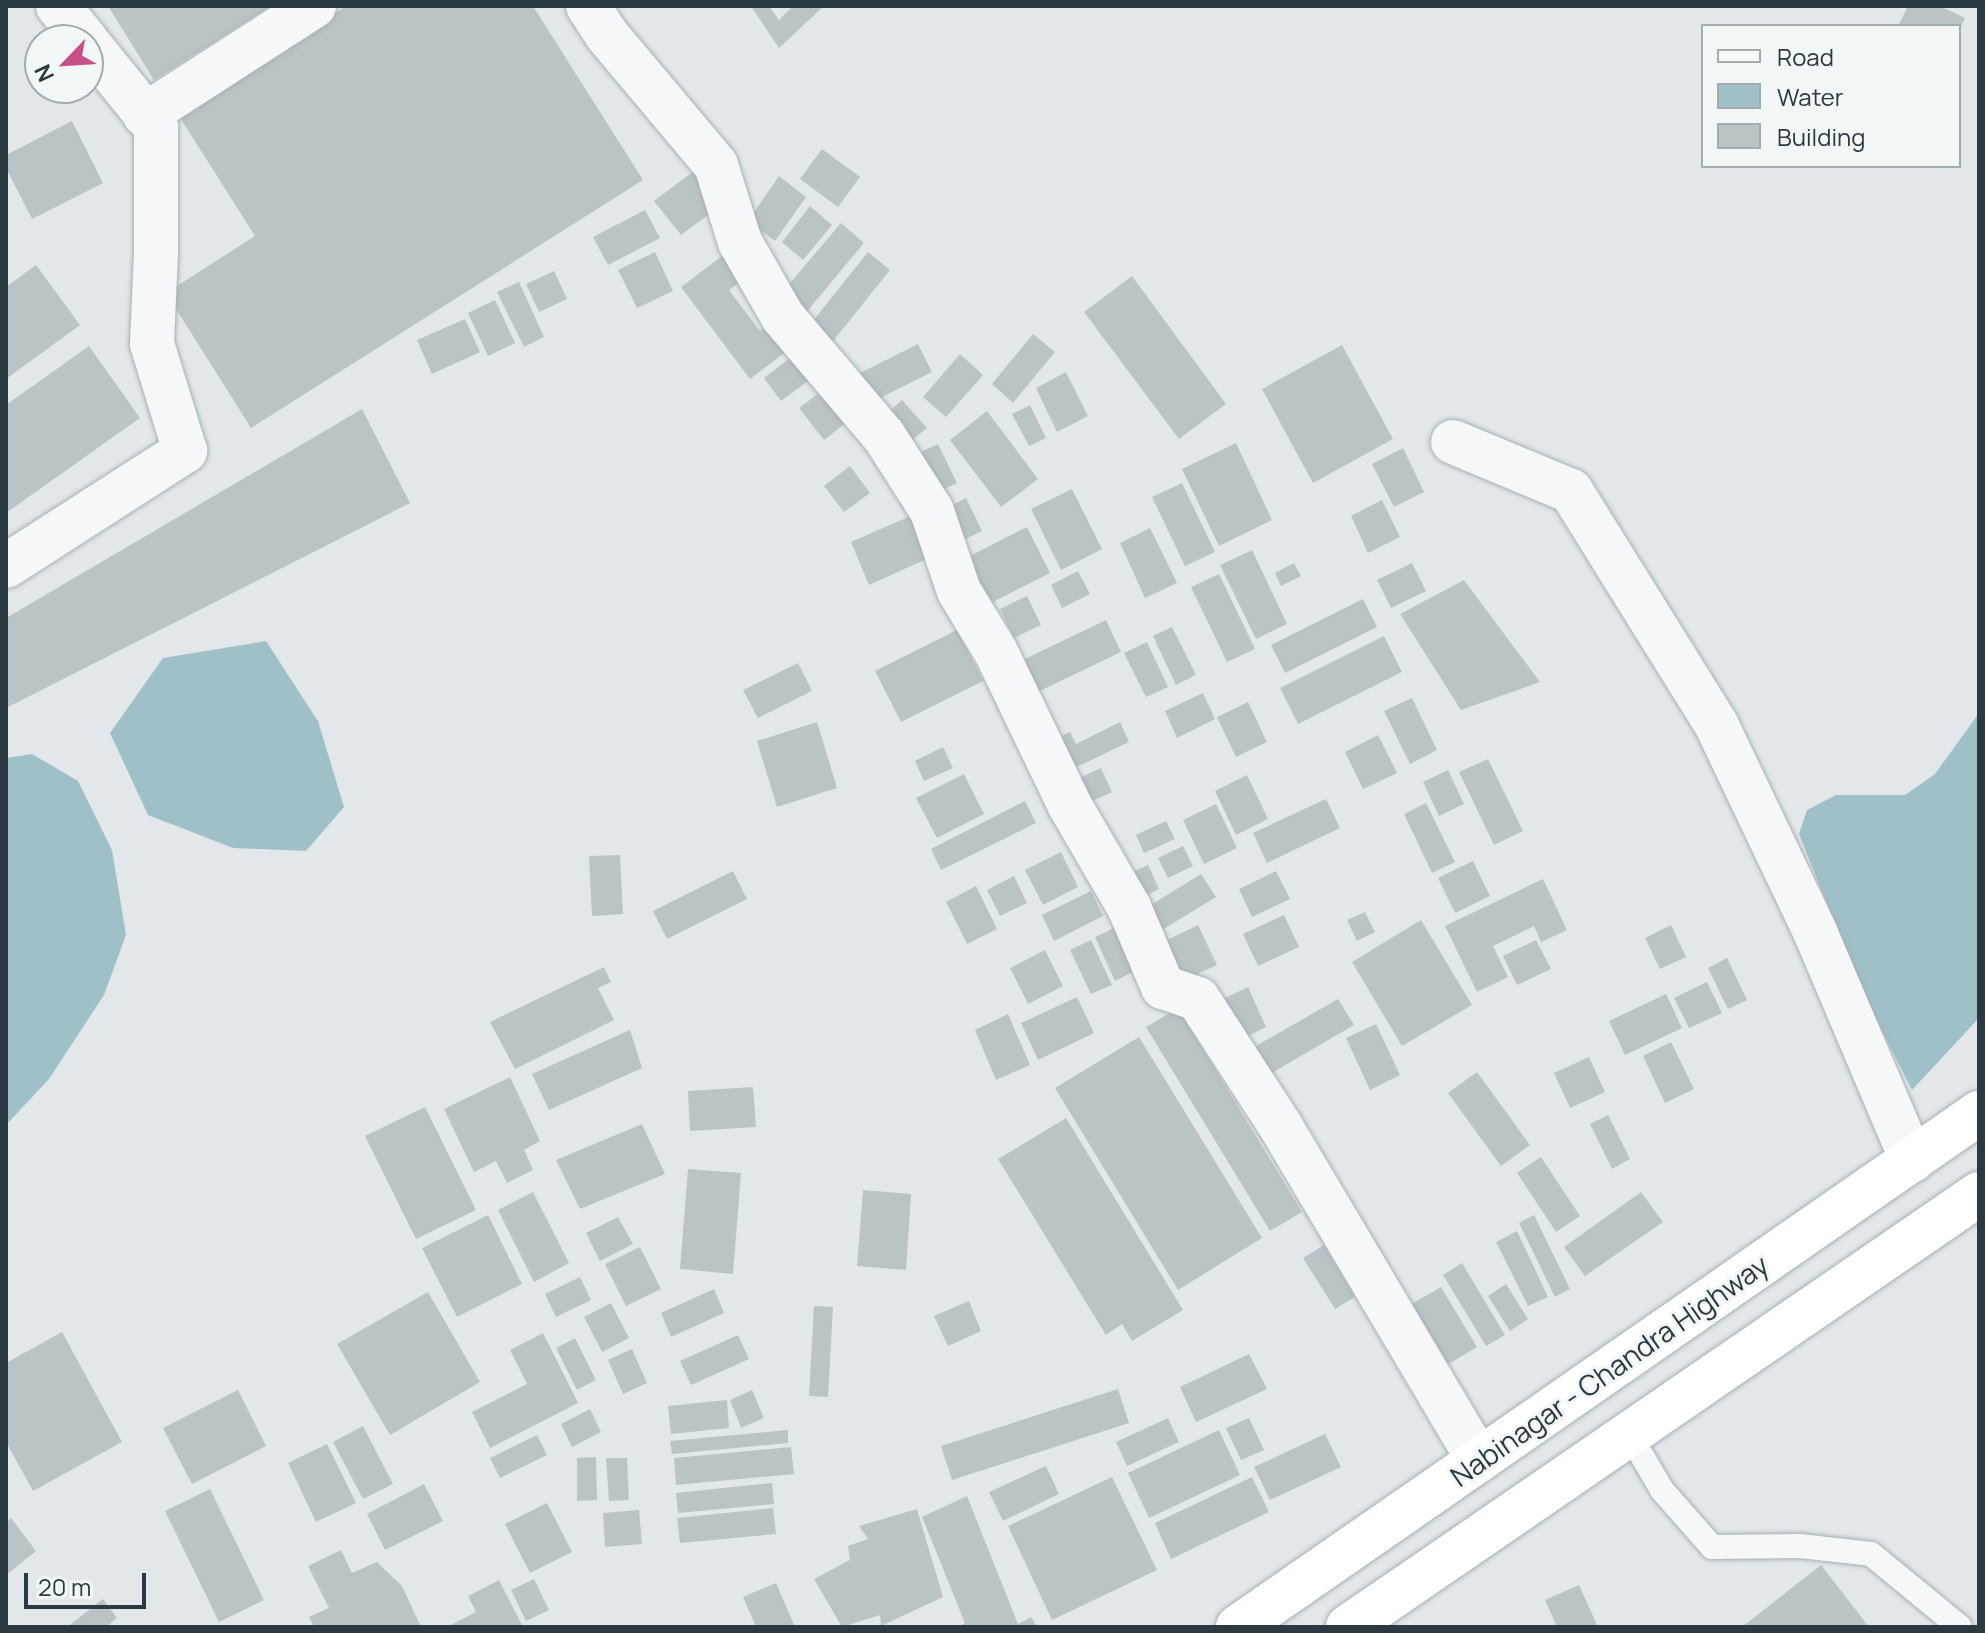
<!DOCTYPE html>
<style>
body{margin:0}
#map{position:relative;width:1985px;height:1633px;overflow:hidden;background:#e2e8ea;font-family:Manrope,sans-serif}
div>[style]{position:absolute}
.water>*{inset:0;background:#a0c0c8}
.building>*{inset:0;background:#bac3c6}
.roads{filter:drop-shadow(0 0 2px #a7b0b4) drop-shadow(0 0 2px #a7b0b4)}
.service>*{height:24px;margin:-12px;padding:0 12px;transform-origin:12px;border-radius:12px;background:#f5f7f8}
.minor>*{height:44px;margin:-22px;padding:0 22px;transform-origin:22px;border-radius:22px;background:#f5f7f8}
.trunk>*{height:44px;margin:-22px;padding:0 22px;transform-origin:22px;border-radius:22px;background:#fff}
span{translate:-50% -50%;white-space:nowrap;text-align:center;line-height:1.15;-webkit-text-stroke:6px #f2f6f7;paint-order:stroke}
.street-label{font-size:28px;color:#2b3a41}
.frame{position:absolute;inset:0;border:8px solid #2b3a41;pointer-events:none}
.legend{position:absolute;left:1701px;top:24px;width:260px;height:144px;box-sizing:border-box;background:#f2f6f7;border:2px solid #a2abae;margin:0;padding:10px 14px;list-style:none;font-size:24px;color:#2b3a41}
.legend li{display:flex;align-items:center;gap:16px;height:40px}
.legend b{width:40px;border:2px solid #a2abae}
.north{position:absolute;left:24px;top:24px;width:80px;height:80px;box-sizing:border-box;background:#f2f6f7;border:2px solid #a2abae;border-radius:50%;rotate:245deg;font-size:22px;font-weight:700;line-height:32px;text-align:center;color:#2b3a41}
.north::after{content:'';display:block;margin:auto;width:28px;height:36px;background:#c75087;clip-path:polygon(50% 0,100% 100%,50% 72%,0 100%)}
.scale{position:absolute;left:24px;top:1573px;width:122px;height:36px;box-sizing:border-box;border:4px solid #2b3a41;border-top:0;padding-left:10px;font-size:24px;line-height:28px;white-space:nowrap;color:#2b3a41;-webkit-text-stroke:6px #f2f6f7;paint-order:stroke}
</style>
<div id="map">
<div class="water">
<div style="clip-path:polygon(266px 641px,318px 721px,344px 807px,306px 851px,233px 848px,148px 815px,110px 733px,163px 658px)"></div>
<div style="clip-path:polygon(1979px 713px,1979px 1018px,1912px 1090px,1862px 991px,1799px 834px,1807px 810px,1836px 795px,1905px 795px,1935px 774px)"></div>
<div style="clip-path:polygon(32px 754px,78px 781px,112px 850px,126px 935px,104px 995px,49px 1079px,6px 1125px,6px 758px)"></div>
</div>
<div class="building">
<div style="clip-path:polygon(108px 6px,271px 6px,154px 80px)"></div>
<div style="clip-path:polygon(346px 6px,533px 6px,643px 180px,251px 428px,166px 293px,255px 236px,177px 113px)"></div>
<div style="clip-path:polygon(751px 6px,769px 6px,779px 20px,793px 6px,824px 6px,779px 48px)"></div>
<div style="clip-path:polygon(1908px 6px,1940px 6px,1965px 18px,1961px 26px,1898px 26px)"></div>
<div style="clip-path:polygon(72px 121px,103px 183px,32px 219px,6px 168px,6px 155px)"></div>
<div style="clip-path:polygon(822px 149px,860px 177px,838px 207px,800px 179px)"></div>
<div style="clip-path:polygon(698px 168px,724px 203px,681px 235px,654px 201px)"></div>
<div style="clip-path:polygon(779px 176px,806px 197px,775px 241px,748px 221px)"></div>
<div style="clip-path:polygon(810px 206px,832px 225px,803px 260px,782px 242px)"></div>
<div style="clip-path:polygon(645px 210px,660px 238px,608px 265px,593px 237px)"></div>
<div style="clip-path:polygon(841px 223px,864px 243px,804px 315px,780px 295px)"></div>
<div style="clip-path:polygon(655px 252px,673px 291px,637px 308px,618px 270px)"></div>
<div style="clip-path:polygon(868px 252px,890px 270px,830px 345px,808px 327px)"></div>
<div style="clip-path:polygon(722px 256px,741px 281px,729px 290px,760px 331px,772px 323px,791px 348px,750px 379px,681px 287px)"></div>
<div style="clip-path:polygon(36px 265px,80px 325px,6px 379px,6px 287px)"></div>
<div style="clip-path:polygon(554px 271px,567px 299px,539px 312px,526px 284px)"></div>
<div style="clip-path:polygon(1132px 276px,1226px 404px,1179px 439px,1084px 312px)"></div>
<div style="clip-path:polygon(519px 282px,544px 337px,524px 347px,497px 292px)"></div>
<div style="clip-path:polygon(495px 300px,515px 343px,488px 356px,468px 313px)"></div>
<div style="clip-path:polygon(465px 319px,480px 352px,432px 374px,417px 340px)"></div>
<div style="clip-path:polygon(1033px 334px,1055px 352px,1013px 403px,992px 384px)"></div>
<div style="clip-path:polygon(918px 344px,932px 372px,874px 401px,860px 373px)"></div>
<div style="clip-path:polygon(1342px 345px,1393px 439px,1313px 483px,1262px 389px)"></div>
<div style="clip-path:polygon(89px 346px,140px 418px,6px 513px,6px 405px)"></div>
<div style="clip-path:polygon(802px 349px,820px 372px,781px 401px,764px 378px)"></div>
<div style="clip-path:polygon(960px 354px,983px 375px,946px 417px,923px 397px)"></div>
<div style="clip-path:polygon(1066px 372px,1088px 416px,1057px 432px,1036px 388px)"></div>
<div style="clip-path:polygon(827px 387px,851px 419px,824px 440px,799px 408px)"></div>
<div style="clip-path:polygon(902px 400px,927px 428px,906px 445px,882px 418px)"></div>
<div style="clip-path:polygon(1030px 405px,1046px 438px,1029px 446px,1012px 414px)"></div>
<div style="clip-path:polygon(362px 409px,410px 503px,6px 708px,6px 618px)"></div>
<div style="clip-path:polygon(987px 411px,1038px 479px,1001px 507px,950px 440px)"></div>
<div style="clip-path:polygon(1236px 443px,1272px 520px,1219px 546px,1182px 469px)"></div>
<div style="clip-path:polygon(938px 444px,957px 483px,932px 495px,914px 455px)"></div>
<div style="clip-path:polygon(1403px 448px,1424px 492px,1394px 507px,1372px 464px)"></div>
<div style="clip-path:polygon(850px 466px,870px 493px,844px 512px,824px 486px)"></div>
<div style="clip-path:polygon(1182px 483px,1215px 552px,1185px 566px,1152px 497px)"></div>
<div style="clip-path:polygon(1072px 489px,1102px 549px,1061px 570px,1031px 509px)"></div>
<div style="clip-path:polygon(966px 498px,982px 531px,961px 541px,945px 509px)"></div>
<div style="clip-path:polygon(1382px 500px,1400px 537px,1368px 553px,1351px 516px)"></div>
<div style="clip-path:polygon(915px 514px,933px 556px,869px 585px,851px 542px)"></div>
<div style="clip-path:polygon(1027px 527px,1050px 573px,979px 609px,956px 563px)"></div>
<div style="clip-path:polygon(1150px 528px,1177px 583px,1145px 598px,1120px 543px)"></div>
<div style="clip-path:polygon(1252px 550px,1287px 624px,1256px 639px,1220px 565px)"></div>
<div style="clip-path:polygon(1294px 563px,1301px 576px,1281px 586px,1275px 573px)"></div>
<div style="clip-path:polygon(1412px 563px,1426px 591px,1391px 608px,1377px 580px)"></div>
<div style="clip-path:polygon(1078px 571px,1090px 594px,1062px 608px,1051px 585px)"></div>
<div style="clip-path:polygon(1219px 574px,1255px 649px,1227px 662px,1191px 587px)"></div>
<div style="clip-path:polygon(1464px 580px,1540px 682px,1461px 710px,1400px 614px)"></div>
<div style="clip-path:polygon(1027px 596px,1041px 625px,1014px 638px,1000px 609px)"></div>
<div style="clip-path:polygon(1363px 599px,1377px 627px,1285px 673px,1271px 645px)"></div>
<div style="clip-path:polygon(1106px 620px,1121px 652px,1023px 699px,1008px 667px)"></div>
<div style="clip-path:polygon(1172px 627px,1196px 675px,1176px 685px,1153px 636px)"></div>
<div style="clip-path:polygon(957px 630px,983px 681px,901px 722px,875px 671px)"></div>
<div style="clip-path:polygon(1384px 636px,1402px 672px,1298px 724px,1280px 688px)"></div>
<div style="clip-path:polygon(1147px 642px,1168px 687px,1146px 697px,1124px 653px)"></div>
<div style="clip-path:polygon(798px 663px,812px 691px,758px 718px,743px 690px)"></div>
<div style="clip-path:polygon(1203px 693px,1215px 719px,1177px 738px,1165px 711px)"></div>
<div style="clip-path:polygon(1412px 698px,1437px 750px,1410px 764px,1384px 711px)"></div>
<div style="clip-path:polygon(1248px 702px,1267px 742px,1236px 757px,1217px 717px)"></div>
<div style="clip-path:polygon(817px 722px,837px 788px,777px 807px,757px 741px)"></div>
<div style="clip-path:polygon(1120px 722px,1129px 742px,1068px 771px,1053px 740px,1070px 732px,1076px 744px)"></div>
<div style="clip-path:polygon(1378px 735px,1397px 773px,1363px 789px,1345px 752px)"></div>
<div style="clip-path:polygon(943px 747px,953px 768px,924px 781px,915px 761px)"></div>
<div style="clip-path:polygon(1488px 759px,1523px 831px,1494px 845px,1459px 772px)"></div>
<div style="clip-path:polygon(1101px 768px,1112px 792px,1081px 806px,1069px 783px)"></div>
<div style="clip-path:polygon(1448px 770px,1464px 804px,1439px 816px,1423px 782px)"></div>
<div style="clip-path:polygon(964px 774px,984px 814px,937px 838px,916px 798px)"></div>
<div style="clip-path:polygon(1247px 775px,1268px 819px,1236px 835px,1215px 791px)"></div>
<div style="clip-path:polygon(1326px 799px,1340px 828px,1267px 863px,1253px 833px)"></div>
<div style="clip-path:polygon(1025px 801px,1036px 823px,941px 870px,931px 849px)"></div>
<div style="clip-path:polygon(1426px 803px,1455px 862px,1432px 873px,1404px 814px)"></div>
<div style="clip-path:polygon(1216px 804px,1237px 848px,1204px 864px,1183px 820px)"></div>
<div style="clip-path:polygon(1166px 821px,1175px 839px,1144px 853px,1136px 835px)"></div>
<div style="clip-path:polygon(1183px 846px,1193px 866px,1168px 878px,1158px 858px)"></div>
<div style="clip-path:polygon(1061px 852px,1078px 887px,1043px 905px,1025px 870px)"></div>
<div style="clip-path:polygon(620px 855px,623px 914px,592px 916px,589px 856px)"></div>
<div style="clip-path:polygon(1473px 861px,1490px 896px,1455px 913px,1438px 878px)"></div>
<div style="clip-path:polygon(1148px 865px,1159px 889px,1133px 901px,1122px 877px)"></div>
<div style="clip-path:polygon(733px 871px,747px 899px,667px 939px,653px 911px)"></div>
<div style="clip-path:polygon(1276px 871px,1290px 899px,1252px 917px,1239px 889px)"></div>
<div style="clip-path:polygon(1201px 874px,1216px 897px,1152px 936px,1138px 913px)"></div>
<div style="clip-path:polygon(1014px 876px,1027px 903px,1000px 916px,987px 890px)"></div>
<div style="clip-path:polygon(1543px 879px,1567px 930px,1541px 942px,1534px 926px,1493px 946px,1508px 977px,1477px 992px,1445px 926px)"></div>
<div style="clip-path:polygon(976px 886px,997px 929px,967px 944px,946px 902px)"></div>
<div style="clip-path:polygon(1091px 891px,1103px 916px,1054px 941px,1042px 915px)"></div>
<div style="clip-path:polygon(1365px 912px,1375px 932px,1357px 941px,1347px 920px)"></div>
<div style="clip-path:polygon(1284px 915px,1299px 947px,1258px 966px,1243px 934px)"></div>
<div style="clip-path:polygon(1421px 920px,1472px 1005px,1402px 1046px,1352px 962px)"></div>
<div style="clip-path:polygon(1121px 925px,1141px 968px,1115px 981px,1095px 937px)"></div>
<div style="clip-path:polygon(1198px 925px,1217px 965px,1182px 981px,1163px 942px)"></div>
<div style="clip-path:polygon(1671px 925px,1686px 957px,1660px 969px,1645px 938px)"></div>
<div style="clip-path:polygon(1091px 940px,1112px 985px,1091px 994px,1070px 950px)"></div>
<div style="clip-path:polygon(1536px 940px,1551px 969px,1517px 985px,1503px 956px)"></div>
<div style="clip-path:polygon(1045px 950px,1063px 986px,1028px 1004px,1010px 968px)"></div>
<div style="clip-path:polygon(1727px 958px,1747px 1000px,1728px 1009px,1708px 968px)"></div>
<div style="clip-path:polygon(604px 967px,611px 982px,598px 988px,614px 1020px,515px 1069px,490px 1022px)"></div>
<div style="clip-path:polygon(1707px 982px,1722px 1013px,1689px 1028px,1674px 998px)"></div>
<div style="clip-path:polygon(1248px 987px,1266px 1027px,1234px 1043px,1215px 1003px)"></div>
<div style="clip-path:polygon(1666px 994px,1682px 1028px,1625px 1055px,1609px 1021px)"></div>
<div style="clip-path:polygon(1077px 997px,1094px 1033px,1038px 1060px,1021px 1023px)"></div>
<div style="clip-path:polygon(1338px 999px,1354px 1025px,1265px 1077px,1249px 1050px)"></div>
<div style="clip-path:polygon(1178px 1008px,1302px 1212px,1270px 1231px,1146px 1027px)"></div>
<div style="clip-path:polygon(1008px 1014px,1030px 1065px,996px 1080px,975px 1030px)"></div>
<div style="clip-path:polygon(1376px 1024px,1400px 1075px,1370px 1090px,1346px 1038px)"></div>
<div style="clip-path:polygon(630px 1030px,642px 1068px,549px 1110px,532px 1074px)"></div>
<div style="clip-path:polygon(1139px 1037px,1262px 1238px,1178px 1290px,1055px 1088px)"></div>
<div style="clip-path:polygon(1671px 1042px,1694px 1089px,1665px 1103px,1643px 1056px)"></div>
<div style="clip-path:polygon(1589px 1057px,1605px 1092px,1570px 1108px,1554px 1073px)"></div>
<div style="clip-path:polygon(1477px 1072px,1530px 1145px,1501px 1166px,1448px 1093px)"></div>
<div style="clip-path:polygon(510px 1077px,540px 1141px,524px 1150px,533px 1170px,507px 1183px,496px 1161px,474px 1172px,444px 1109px)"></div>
<div style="clip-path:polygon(753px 1087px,756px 1127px,690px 1131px,688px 1091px)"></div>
<div style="clip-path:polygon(425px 1107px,476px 1210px,416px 1239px,365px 1136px)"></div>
<div style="clip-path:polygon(1608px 1115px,1630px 1159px,1612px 1169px,1590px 1124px)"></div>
<div style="clip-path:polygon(1066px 1118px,1183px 1310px,1132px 1341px,1122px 1324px,1106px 1335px,998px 1159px)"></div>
<div style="clip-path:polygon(642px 1124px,665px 1174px,580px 1209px,556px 1160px)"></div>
<div style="clip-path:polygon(1541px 1157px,1580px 1216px,1556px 1232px,1517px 1173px)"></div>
<div style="clip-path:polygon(688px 1169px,741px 1173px,733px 1274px,680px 1269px)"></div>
<div style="clip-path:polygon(863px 1190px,911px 1194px,906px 1270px,857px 1266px)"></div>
<div style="clip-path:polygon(533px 1192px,569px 1263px,534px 1282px,498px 1210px)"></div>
<div style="clip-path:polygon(1641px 1192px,1663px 1222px,1585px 1276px,1564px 1247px)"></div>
<div style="clip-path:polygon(488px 1215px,522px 1284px,457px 1317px,422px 1248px)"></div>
<div style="clip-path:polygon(1534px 1215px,1570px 1289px,1555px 1297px,1519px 1223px)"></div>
<div style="clip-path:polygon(618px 1217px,633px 1244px,600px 1261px,586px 1233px)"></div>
<div style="clip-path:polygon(1517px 1231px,1548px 1297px,1528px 1306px,1496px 1242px)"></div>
<div style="clip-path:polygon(1324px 1245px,1355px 1297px,1335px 1309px,1303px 1258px)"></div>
<div style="clip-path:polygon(640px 1247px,661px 1289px,626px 1306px,605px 1264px)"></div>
<div style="clip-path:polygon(1462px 1263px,1505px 1335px,1486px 1346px,1443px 1275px)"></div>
<div style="clip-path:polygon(580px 1277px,591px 1300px,556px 1317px,545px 1294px)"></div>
<div style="clip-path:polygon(1506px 1284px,1528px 1319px,1510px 1331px,1488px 1296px)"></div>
<div style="clip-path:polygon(1441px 1287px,1477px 1347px,1445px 1366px,1410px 1305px)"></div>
<div style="clip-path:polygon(714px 1289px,724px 1313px,671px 1337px,661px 1313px)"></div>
<div style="clip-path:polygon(428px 1292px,480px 1382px,390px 1435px,337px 1344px)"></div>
<div style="clip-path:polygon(969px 1301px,981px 1331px,948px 1346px,934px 1316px)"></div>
<div style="clip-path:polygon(611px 1303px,629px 1338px,602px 1352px,584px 1317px)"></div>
<div style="clip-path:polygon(814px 1306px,833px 1307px,828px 1397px,809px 1396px)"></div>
<div style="clip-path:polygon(62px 1332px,122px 1442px,33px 1491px,6px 1442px,6px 1363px)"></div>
<div style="clip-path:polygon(543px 1333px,578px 1403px,490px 1448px,472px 1412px,527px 1384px,510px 1350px)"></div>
<div style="clip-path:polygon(738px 1335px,749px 1359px,691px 1385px,680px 1361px)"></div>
<div style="clip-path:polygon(575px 1338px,596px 1380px,577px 1390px,556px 1348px)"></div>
<div style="clip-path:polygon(632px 1349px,647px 1383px,623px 1394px,608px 1360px)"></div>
<div style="clip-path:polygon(1249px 1354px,1267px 1389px,1196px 1422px,1180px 1387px)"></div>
<div style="clip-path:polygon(1118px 1389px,1129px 1423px,952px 1480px,941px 1446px)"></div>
<div style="clip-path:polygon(238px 1390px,266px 1446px,192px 1484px,163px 1428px)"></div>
<div style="clip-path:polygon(752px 1390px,764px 1418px,741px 1428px,730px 1400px)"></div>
<div style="clip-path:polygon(727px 1400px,729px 1428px,671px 1434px,668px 1406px)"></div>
<div style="clip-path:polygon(590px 1409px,601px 1432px,572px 1447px,561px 1424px)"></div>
<div style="clip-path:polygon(1168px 1418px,1179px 1442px,1127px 1466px,1116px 1442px)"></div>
<div style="clip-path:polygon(1249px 1418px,1264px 1450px,1241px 1460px,1226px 1428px)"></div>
<div style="clip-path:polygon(363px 1426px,393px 1484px,363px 1499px,333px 1442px)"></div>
<div style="clip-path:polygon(788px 1430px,788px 1443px,672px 1454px,670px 1441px)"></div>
<div style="clip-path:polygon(1219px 1430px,1240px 1475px,1149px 1518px,1128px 1473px)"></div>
<div style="clip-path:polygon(1325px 1434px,1341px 1467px,1270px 1500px,1254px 1467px)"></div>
<div style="clip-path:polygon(537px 1435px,547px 1455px,500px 1478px,490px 1458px)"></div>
<div style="clip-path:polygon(327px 1444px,356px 1503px,316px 1522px,288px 1463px)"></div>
<div style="clip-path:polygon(791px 1447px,794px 1474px,676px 1485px,674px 1458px)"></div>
<div style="clip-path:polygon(596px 1457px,597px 1500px,577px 1501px,577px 1458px)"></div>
<div style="clip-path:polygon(606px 1458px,627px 1458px,629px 1500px,609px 1501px)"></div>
<div style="clip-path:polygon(1046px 1466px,1059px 1494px,1003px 1521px,989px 1492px)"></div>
<div style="clip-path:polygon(1112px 1477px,1157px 1570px,1052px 1620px,1008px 1526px)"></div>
<div style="clip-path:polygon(1252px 1477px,1269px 1512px,1171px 1559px,1155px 1523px)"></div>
<div style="clip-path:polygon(772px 1483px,774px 1504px,678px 1513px,676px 1493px)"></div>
<div style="clip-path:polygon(424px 1484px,443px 1521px,385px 1550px,367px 1514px)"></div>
<div style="clip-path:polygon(210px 1489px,264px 1600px,219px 1622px,165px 1511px)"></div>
<div style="clip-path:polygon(967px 1496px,1018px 1624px,1031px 1617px,1037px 1627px,958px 1627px,965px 1623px,922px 1517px)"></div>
<div style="clip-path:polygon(547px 1503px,572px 1552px,530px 1573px,505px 1524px)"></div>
<div style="clip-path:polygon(773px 1508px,776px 1534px,680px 1543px,677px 1518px)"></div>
<div style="clip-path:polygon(917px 1509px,943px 1597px,881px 1626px,880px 1615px,842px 1627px,814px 1579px,850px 1560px,848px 1546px,868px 1539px,859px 1526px)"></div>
<div style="clip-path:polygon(639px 1510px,642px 1544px,605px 1547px,603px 1513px)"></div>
<div style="clip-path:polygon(11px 1518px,36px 1551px,6px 1575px,6px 1523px)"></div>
<div style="clip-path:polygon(341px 1550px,352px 1573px,377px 1562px,402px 1586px,421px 1627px,314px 1627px,309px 1617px,329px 1608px,308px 1566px)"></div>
<div style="clip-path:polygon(1821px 1565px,1869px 1627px,1742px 1627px)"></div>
<div style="clip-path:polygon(534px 1579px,549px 1610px,526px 1621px,511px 1590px)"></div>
<div style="clip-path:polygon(499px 1580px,523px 1627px,447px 1627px,476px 1612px,468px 1596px)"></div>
<div style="clip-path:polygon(776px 1583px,795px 1627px,756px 1627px,743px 1597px)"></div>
<div style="clip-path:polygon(1579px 1585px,1598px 1627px,1557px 1627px,1545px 1600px)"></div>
<div style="clip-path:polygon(103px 1599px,117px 1618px,106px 1627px,67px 1627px)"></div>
</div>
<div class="roads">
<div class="service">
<div style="left:1628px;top:1432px;width:67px;rotate:59.6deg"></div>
<div style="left:1662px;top:1490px;width:76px;rotate:48.7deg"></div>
<div style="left:1712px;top:1547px;width:88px;rotate:-0.7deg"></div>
<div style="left:1800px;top:1546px;width:71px;rotate:6.4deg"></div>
<div style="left:1871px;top:1554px;width:115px;rotate:39.4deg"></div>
</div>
<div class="minor">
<div style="left:58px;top:6px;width:44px;rotate:50.5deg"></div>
<div style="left:588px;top:6px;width:33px;rotate:57deg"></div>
<div style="left:606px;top:34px;width:171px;rotate:50deg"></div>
<div style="left:716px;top:165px;width:81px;rotate:72.7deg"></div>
<div style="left:740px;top:242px;width:86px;rotate:60.2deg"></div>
<div style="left:783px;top:317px;width:156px;rotate:49.7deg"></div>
<div style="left:884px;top:436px;width:89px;rotate:57.4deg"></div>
<div style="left:932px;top:511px;width:84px;rotate:71.4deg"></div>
<div style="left:959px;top:591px;width:71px;rotate:58.8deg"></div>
<div style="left:996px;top:652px;width:169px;rotate:64.3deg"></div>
<div style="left:1069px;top:804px;width:119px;rotate:59.8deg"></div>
<div style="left:1129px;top:907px;width:87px;rotate:67deg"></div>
<div style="left:1163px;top:987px;width:37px;rotate:19deg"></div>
<div style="left:1198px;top:999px;width:153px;rotate:57deg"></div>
<div style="left:1281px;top:1127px;width:387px;rotate:59.3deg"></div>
<div style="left:145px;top:115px;width:201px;rotate:-32.8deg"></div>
<div style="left:1453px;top:442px;width:128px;rotate:22.6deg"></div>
<div style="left:1571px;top:491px;width:277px;rotate:58.1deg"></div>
<div style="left:1717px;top:726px;width:230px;rotate:64.5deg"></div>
<div style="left:1816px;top:934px;width:246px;rotate:67deg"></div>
<div style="left:6px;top:566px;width:213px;rotate:-32.7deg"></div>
<div style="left:185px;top:451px;width:112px;rotate:-107.1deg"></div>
<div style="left:152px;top:344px;width:92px;rotate:-87.5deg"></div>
<div style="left:156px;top:252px;width:125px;rotate:-90deg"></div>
<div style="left:156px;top:127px;width:108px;rotate:-129deg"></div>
</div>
<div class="trunk">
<div style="left:1238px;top:1627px;width:902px;rotate:-34.75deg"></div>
<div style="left:1348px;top:1627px;width:765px;rotate:-34.46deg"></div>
</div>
</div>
<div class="street-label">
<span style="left:1609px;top:1370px;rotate:-35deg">Nabinagar - Chandra Highway</span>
</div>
<div class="frame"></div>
<ul class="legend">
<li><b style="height:10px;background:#f5f7f8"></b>Road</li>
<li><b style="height:22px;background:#a0c0c8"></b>Water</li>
<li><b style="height:22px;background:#bac3c6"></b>Building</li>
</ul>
<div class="north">N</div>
<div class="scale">20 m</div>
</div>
